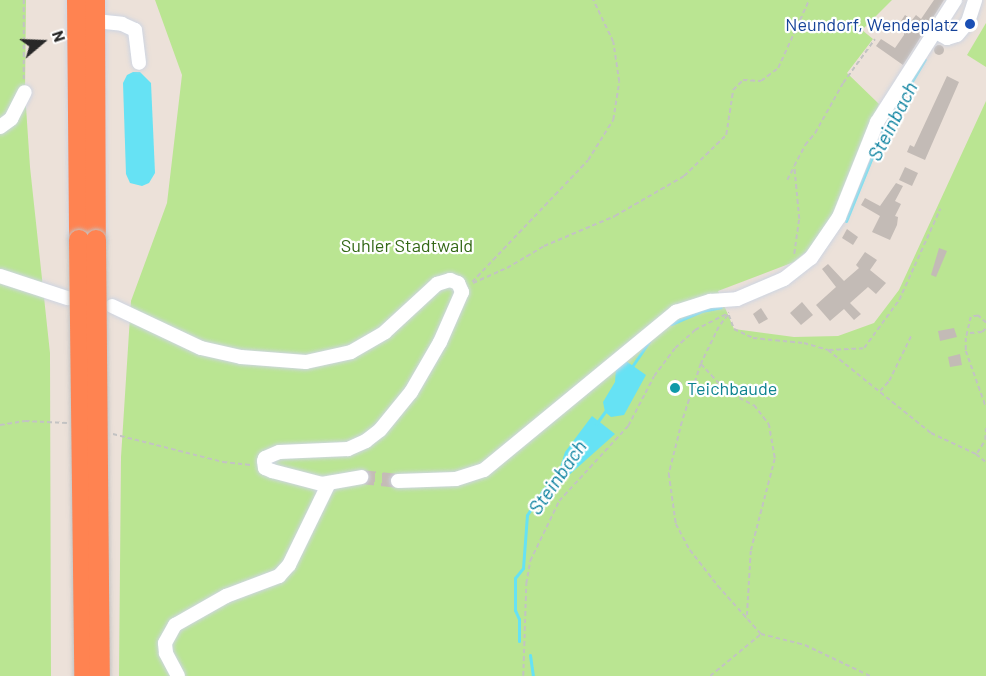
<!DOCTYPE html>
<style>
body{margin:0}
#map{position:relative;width:986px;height:676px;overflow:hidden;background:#ece1d9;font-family:Barlow,sans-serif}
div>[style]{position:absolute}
.green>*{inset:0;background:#bae592}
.water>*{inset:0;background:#66e2f4}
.stream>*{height:3px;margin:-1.5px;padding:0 1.5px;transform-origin:1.5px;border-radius:1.5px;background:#66e2f4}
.building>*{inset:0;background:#c3bbb6}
.round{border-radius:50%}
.minor-tunnel>*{height:14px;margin-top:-7px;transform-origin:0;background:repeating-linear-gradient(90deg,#c5bcb6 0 14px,transparent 0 21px)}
.path>*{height:1.5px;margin-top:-0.75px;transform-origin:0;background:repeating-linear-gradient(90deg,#c3c3c3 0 4.5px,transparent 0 7.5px)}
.roads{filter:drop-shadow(0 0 2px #ced5e2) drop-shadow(0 0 2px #ced5e2)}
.minor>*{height:14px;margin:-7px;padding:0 7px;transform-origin:7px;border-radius:7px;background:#fff}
.highway>*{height:20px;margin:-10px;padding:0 10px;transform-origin:10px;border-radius:10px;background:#ff8351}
.bridges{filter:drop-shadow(0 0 2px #c3c3c3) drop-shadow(0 0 2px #c3c3c3)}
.highway-bridge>*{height:20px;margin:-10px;padding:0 10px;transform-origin:10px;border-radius:10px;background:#ff8351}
.dots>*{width:16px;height:16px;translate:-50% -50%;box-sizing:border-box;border:3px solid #fff;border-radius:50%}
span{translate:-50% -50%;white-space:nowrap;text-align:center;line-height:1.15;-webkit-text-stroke:4.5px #fff;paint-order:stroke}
.transit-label{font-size:18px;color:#164399}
.right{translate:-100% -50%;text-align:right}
.park-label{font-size:18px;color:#336816}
.culture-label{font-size:18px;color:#0d838f}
.left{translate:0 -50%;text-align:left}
.water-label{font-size:20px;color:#077f9d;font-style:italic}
.north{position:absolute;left:12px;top:12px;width:60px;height:60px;-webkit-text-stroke:4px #fff;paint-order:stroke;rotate:71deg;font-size:16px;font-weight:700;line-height:24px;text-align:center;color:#282828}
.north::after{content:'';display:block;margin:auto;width:21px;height:27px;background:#282828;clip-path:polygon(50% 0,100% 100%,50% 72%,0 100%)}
</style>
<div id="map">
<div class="green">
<div style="clip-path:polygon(0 0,26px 0,25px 92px,30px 167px,50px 353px,51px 676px,0 676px)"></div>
<div style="clip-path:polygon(155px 0,892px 0,862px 30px,873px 39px,847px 73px,879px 104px,840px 206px,819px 241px,794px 262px,718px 291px,734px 329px,794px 337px,838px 336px,874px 323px,899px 290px,986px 101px,986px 676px,119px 676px,121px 457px,131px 301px,167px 203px,182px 75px)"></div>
<div style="clip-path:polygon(986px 23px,986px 67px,967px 55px)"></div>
</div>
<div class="water">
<div style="clip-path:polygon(133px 72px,140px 72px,151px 83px,155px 173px,149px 183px,142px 186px,130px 183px,126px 174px,123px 83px,127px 75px)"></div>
<div style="clip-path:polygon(626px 361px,646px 375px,624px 415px,611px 417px,605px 412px,603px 402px,615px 382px,616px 368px)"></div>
<div style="clip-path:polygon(592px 416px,615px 434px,568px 476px,559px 470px,565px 452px)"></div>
</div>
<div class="stream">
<div style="left:846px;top:221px;width:98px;rotate:-67.9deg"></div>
<div style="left:883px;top:130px;width:82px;rotate:-59.4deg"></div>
<div style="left:671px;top:324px;width:33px;rotate:-23deg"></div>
<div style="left:701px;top:311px;width:20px;rotate:-11deg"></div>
<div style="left:631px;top:368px;width:32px;rotate:-56deg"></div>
<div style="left:596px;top:424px;width:17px;rotate:-54deg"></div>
<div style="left:519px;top:641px;width:22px;rotate:-90deg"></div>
<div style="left:519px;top:619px;width:10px;rotate:-114deg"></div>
<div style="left:515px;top:610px;width:32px;rotate:-90deg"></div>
<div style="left:515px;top:578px;width:13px;rotate:-51deg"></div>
<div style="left:523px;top:568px;width:53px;rotate:-85.7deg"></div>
<div style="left:527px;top:515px;width:30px;rotate:-57deg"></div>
<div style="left:543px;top:490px;width:28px;rotate:-46deg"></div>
<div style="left:530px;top:655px;width:21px;rotate:82deg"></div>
</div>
<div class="building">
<div style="clip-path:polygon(934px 0,944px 0,903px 65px,876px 46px,881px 39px,895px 48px,904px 35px,904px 27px,899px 24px,905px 15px,912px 20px,916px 15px,921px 19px)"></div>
<div class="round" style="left:934px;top:45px;width:10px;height:10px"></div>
<div style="clip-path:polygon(947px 76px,959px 82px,925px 160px,907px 152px,910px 145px,914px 147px)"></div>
<div style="clip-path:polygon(905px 167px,918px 173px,912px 186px,899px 180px)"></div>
<div style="clip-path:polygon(896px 183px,903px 186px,895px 201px,901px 204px,895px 216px,898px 217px,897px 225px,890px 240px,872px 232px,880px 216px,861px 205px,865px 198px,880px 206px)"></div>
<div style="clip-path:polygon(847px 229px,858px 237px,853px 245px,842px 238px)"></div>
<div style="clip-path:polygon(939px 248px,947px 251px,936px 277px,931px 275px)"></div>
<div style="clip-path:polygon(865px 252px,877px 260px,870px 270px,886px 283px,876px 294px,868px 287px,850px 303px,861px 314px,854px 320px,844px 309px,830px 321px,816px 305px,836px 287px,822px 269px,828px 264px,844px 281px,859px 268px,856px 265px)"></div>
<div style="clip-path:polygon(802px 302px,813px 315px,801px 325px,790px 313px)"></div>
<div style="clip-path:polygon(761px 308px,768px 319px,759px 324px,753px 314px)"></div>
<div style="clip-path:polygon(954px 328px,957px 337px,940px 341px,938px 331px)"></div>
<div style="clip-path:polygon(960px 354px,962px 365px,950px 367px,948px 357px)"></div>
<div style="clip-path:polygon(675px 379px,682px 383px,675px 396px,668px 393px)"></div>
</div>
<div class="minor-tunnel">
<div style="left:361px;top:477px;width:37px;rotate:6deg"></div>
</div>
<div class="path">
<div style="left:24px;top:0;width:80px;rotate:90deg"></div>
<div style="left:787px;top:180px;width:15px;rotate:-62deg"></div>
<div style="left:794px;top:254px;width:35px;rotate:-82deg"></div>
<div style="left:799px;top:219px;width:53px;rotate:-95.4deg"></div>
<div style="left:794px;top:166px;width:24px;rotate:-62deg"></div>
<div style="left:805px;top:145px;width:16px;rotate:-50deg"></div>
<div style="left:815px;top:133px;width:57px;rotate:-60.8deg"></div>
<div style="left:843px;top:83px;width:54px;rotate:-54deg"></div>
<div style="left:472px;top:282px;width:168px;rotate:-46.4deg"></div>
<div style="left:588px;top:160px;width:47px;rotate:-58deg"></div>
<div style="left:613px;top:120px;width:38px;rotate:-81deg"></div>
<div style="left:619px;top:82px;width:40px;rotate:-98.5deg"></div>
<div style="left:613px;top:42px;width:47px;rotate:-115.5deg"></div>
<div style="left:473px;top:283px;width:37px;rotate:-24deg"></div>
<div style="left:507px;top:268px;width:43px;rotate:-30.7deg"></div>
<div style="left:544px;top:246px;width:77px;rotate:-22.9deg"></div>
<div style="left:615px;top:216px;width:80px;rotate:-30.1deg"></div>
<div style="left:684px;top:176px;width:59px;rotate:-44.3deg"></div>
<div style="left:726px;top:135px;width:46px;rotate:-81.2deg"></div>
<div style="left:733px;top:90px;width:14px;rotate:-45deg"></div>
<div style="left:743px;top:80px;width:18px;rotate:3deg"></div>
<div style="left:761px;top:81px;width:21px;rotate:-37deg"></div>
<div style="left:778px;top:68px;width:75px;rotate:-65.5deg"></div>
<div style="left:728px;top:315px;width:15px;rotate:127deg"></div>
<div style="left:719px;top:327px;width:41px;rotate:115.9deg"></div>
<div style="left:701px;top:364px;width:61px;rotate:108.1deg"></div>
<div style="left:682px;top:422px;width:54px;rotate:104deg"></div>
<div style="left:669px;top:474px;width:50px;rotate:82deg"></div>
<div style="left:676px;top:524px;width:30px;rotate:62deg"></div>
<div style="left:690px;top:550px;width:46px;rotate:52.1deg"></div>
<div style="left:718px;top:586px;width:64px;rotate:48.1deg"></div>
<div style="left:729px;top:315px;width:15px;rotate:70deg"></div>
<div style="left:734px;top:329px;width:21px;rotate:25deg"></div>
<div style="left:753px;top:338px;width:51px;rotate:5.6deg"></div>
<div style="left:804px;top:343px;width:25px;rotate:16deg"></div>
<div style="left:828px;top:350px;width:132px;rotate:38.9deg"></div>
<div style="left:931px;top:433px;width:50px;rotate:25deg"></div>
<div style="left:976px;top:454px;width:13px;rotate:39deg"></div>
<div style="left:986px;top:323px;width:11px;rotate:-139deg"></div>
<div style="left:978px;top:316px;width:7px;rotate:172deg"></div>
<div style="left:971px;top:317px;width:22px;rotate:103deg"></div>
<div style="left:966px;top:338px;width:13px;rotate:90deg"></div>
<div style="left:966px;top:351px;width:59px;rotate:70.3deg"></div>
<div style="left:970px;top:333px;width:12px;rotate:-5deg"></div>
<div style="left:982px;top:332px;width:6px;rotate:-45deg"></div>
<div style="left:829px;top:350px;width:35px;rotate:-3deg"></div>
<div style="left:864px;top:348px;width:59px;rotate:-53.9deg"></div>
<div style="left:899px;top:300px;width:100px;rotate:-65.7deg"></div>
<div style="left:701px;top:364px;width:37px;rotate:47deg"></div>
<div style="left:726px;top:391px;width:31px;rotate:27deg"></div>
<div style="left:754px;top:405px;width:24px;rotate:52deg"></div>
<div style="left:769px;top:424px;width:36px;rotate:80deg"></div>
<div style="left:775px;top:459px;width:95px;rotate:104.6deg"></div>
<div style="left:751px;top:551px;width:68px;rotate:93.4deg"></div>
<div style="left:880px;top:391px;width:13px;rotate:-48deg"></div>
<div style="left:889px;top:381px;width:52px;rotate:-63.9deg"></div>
<div style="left:0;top:425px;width:25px;rotate:-9deg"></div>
<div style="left:25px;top:421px;width:42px;rotate:2.7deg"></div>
<div style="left:113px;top:434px;width:114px;rotate:14.3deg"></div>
<div style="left:223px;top:462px;width:28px;rotate:6deg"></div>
<div style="left:977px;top:453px;width:15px;rotate:-58deg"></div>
<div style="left:985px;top:440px;width:13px;rotate:-86deg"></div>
<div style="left:523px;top:676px;width:92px;rotate:-88.1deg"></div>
<div style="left:526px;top:584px;width:23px;rotate:-80deg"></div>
<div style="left:530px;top:561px;width:67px;rotate:-64.2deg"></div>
<div style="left:559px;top:501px;width:102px;rotate:-47.4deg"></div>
<div style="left:628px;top:426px;width:56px;rotate:-62.5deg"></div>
<div style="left:654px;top:376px;width:35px;rotate:-53deg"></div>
<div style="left:675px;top:348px;width:27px;rotate:-42deg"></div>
<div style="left:695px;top:330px;width:38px;rotate:-27deg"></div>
<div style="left:710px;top:676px;width:66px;rotate:-39.5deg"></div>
<div style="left:761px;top:634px;width:45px;rotate:14deg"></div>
<div style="left:805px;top:645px;width:72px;rotate:25.5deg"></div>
</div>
<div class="roads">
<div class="minor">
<div style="left:95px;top:21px;width:27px;rotate:6deg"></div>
<div style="left:122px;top:24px;width:14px;rotate:25deg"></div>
<div style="left:135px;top:30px;width:33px;rotate:83deg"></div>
<div style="left:934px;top:31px;width:15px;rotate:28deg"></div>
<div style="left:947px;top:38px;width:10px;rotate:-17deg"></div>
<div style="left:957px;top:35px;width:17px;rotate:-50deg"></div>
<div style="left:968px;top:22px;width:23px;rotate:-72deg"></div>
<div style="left:0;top:127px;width:14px;rotate:-36deg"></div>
<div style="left:11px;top:119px;width:30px;rotate:-63deg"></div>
<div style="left:0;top:276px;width:71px;rotate:18.2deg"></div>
<div style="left:112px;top:306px;width:98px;rotate:25.3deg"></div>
<div style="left:201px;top:348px;width:41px;rotate:12.7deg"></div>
<div style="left:241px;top:357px;width:65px;rotate:4.4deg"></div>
<div style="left:306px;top:362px;width:46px;rotate:-12.5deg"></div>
<div style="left:351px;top:352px;width:39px;rotate:-30deg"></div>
<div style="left:385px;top:332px;width:71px;rotate:-42.7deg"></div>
<div style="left:437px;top:284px;width:14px;rotate:-17deg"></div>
<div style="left:450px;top:280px;width:9px;rotate:21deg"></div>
<div style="left:458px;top:283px;width:10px;rotate:66deg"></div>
<div style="left:462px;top:292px;width:55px;rotate:113.7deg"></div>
<div style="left:440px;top:342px;width:58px;rotate:120.1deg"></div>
<div style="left:411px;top:392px;width:49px;rotate:129.2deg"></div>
<div style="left:380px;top:430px;width:18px;rotate:142deg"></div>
<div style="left:366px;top:441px;width:20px;rotate:156deg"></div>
<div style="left:348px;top:449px;width:69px;rotate:177.5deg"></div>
<div style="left:279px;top:452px;width:15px;rotate:157deg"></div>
<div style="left:265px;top:458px;width:3px;rotate:108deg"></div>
<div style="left:264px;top:461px;width:7px;rotate:82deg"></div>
<div style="left:265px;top:468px;width:8px;rotate:23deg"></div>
<div style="left:272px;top:471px;width:52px;rotate:14.6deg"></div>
<div style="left:322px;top:484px;width:40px;rotate:-10deg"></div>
<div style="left:398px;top:481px;width:58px;rotate:-2deg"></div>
<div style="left:456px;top:479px;width:29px;rotate:-18deg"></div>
<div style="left:484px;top:470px;width:249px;rotate:-39.5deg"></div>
<div style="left:676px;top:312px;width:36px;rotate:-18deg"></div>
<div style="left:710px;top:301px;width:27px;rotate:-4deg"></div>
<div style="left:737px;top:299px;width:51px;rotate:-23.1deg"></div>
<div style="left:784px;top:279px;width:34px;rotate:-38deg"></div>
<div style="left:811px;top:258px;width:50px;rotate:-55.7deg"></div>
<div style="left:839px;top:217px;width:102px;rotate:-68.2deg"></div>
<div style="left:877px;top:122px;width:145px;rotate:-57.4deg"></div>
<div style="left:178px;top:676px;width:26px;rotate:-118deg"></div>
<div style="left:166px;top:653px;width:10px;rotate:-96deg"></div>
<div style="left:165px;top:643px;width:21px;rotate:-61deg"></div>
<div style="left:175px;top:625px;width:59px;rotate:-29.6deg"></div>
<div style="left:226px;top:596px;width:57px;rotate:-20.7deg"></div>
<div style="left:279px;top:576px;width:15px;rotate:-48deg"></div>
<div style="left:289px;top:565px;width:91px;rotate:-64deg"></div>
</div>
<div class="highway">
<div style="left:77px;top:0;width:240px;rotate:89.5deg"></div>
<div style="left:95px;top:0;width:240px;rotate:89.8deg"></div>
</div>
</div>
<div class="bridges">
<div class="highway-bridge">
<div style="left:79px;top:240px;width:436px;rotate:89.3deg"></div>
<div style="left:96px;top:240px;width:436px;rotate:89.5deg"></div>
</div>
</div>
<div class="dots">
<div style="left:970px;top:24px;background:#1a4fb4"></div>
<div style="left:675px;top:388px;background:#0f9aa8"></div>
</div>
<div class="transit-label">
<span class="right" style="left:958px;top:24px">Neundorf, Wendeplatz</span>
</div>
<div class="park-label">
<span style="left:407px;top:245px">Suhler Stadtwald</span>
</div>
<div class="culture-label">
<span class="left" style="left:687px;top:388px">Teichbaude</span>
</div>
<div class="water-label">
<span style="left:892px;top:121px;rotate:-63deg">Steinbach</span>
<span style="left:557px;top:477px;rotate:-55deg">Steinbach</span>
</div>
<div class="north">N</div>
</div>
